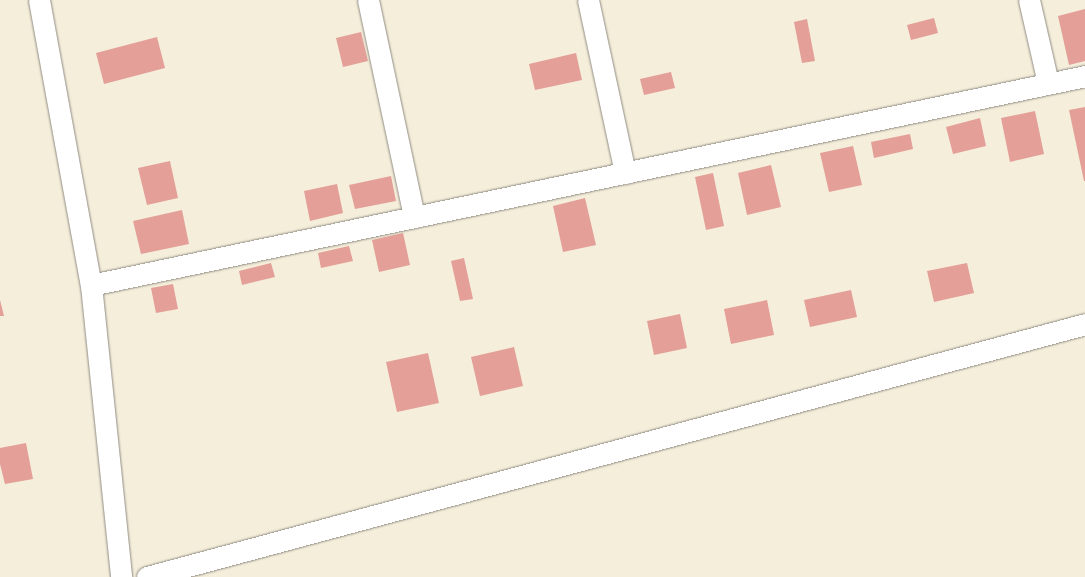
<!DOCTYPE html>
<style>
body{margin:0}
#map{position:relative;width:1085px;height:577px;overflow:hidden;background:#f5eedb;font-family:"EB Garamond",serif}
div>[style]{position:absolute}
.building>*{inset:0;background:#e39f98}
.roads{filter:drop-shadow(0 0 1px #908c83) drop-shadow(0 0 1px #908c83)}
.minor>*{height:21px;margin:-10.5px;padding:0 10.5px;transform-origin:10.5px;border-radius:10.5px;background:#fff}
span{translate:-50% -50%;white-space:nowrap;text-align:center;line-height:1.15;-webkit-text-stroke:3px #fdfcf7;paint-order:stroke}
</style>
<div id="map">
<div class="building">
<div style="clip-path:polygon(1085px 9px,1085px 61px,1069px 65px,1058px 16px)"></div>
<div style="clip-path:polygon(934px 18px,938px 33px,911px 40px,907px 25px)"></div>
<div style="clip-path:polygon(807px 19px,815px 61px,802px 63px,794px 22px)"></div>
<div style="clip-path:polygon(361px 32px,368px 61px,343px 67px,336px 38px)"></div>
<div style="clip-path:polygon(157px 37px,165px 68px,104px 84px,96px 53px)"></div>
<div style="clip-path:polygon(576px 53px,582px 80px,535px 90px,529px 64px)"></div>
<div style="clip-path:polygon(671px 72px,675px 88px,644px 95px,640px 79px)"></div>
<div style="clip-path:polygon(1085px 107px,1085px 181px,1084px 181px,1069px 110px)"></div>
<div style="clip-path:polygon(1035px 111px,1044px 154px,1010px 162px,1001px 118px)"></div>
<div style="clip-path:polygon(980px 118px,986px 146px,953px 154px,946px 127px)"></div>
<div style="clip-path:polygon(910px 134px,913px 149px,874px 158px,871px 142px)"></div>
<div style="clip-path:polygon(853px 146px,862px 185px,829px 192px,820px 153px)"></div>
<div style="clip-path:polygon(170px 161px,178px 198px,147px 205px,138px 168px)"></div>
<div style="clip-path:polygon(771px 165px,781px 207px,747px 215px,738px 173px)"></div>
<div style="clip-path:polygon(713px 173px,724px 226px,706px 230px,695px 177px)"></div>
<div style="clip-path:polygon(391px 176px,396px 201px,355px 209px,349px 185px)"></div>
<div style="clip-path:polygon(337px 184px,343px 213px,310px 221px,304px 191px)"></div>
<div style="clip-path:polygon(585px 198px,596px 245px,563px 252px,553px 206px)"></div>
<div style="clip-path:polygon(182px 210px,189px 244px,141px 254px,133px 221px)"></div>
<div style="clip-path:polygon(403px 233px,410px 265px,379px 272px,372px 240px)"></div>
<div style="clip-path:polygon(349px 246px,353px 261px,321px 268px,318px 253px)"></div>
<div style="clip-path:polygon(464px 258px,473px 299px,460px 301px,451px 261px)"></div>
<div style="clip-path:polygon(271px 263px,275px 277px,242px 285px,239px 271px)"></div>
<div style="clip-path:polygon(967px 263px,974px 293px,934px 302px,927px 271px)"></div>
<div style="clip-path:polygon(173px 284px,178px 309px,156px 313px,151px 288px)"></div>
<div style="clip-path:polygon(851px 290px,857px 317px,810px 327px,804px 300px)"></div>
<div style="clip-path:polygon(0 300px,4px 316px,0 316px)"></div>
<div style="clip-path:polygon(767px 300px,774px 335px,731px 344px,724px 309px)"></div>
<div style="clip-path:polygon(680px 314px,687px 348px,654px 355px,647px 321px)"></div>
<div style="clip-path:polygon(514px 347px,523px 386px,480px 396px,471px 357px)"></div>
<div style="clip-path:polygon(428px 353px,439px 403px,397px 412px,386px 362px)"></div>
<div style="clip-path:polygon(26px 443px,33px 479px,5px 484px,0 464px,0 448px)"></div>
</div>
<div class="roads">
<div class="minor">
<div style="left:39px;top:0;width:290px;rotate:79.7deg"></div>
<div style="left:91px;top:285px;width:294px;rotate:84.1deg"></div>
<div style="left:368px;top:0;width:222px;rotate:78deg"></div>
<div style="left:588px;top:0;width:177px;rotate:77.9deg"></div>
<div style="left:1029px;top:0;width:85px;rotate:77.1deg"></div>
<div style="left:91px;top:285px;width:1016px;rotate:-11.87deg"></div>
<div style="left:147px;top:577px;width:972px;rotate:-15.09deg"></div>
</div>
</div>
</div>
